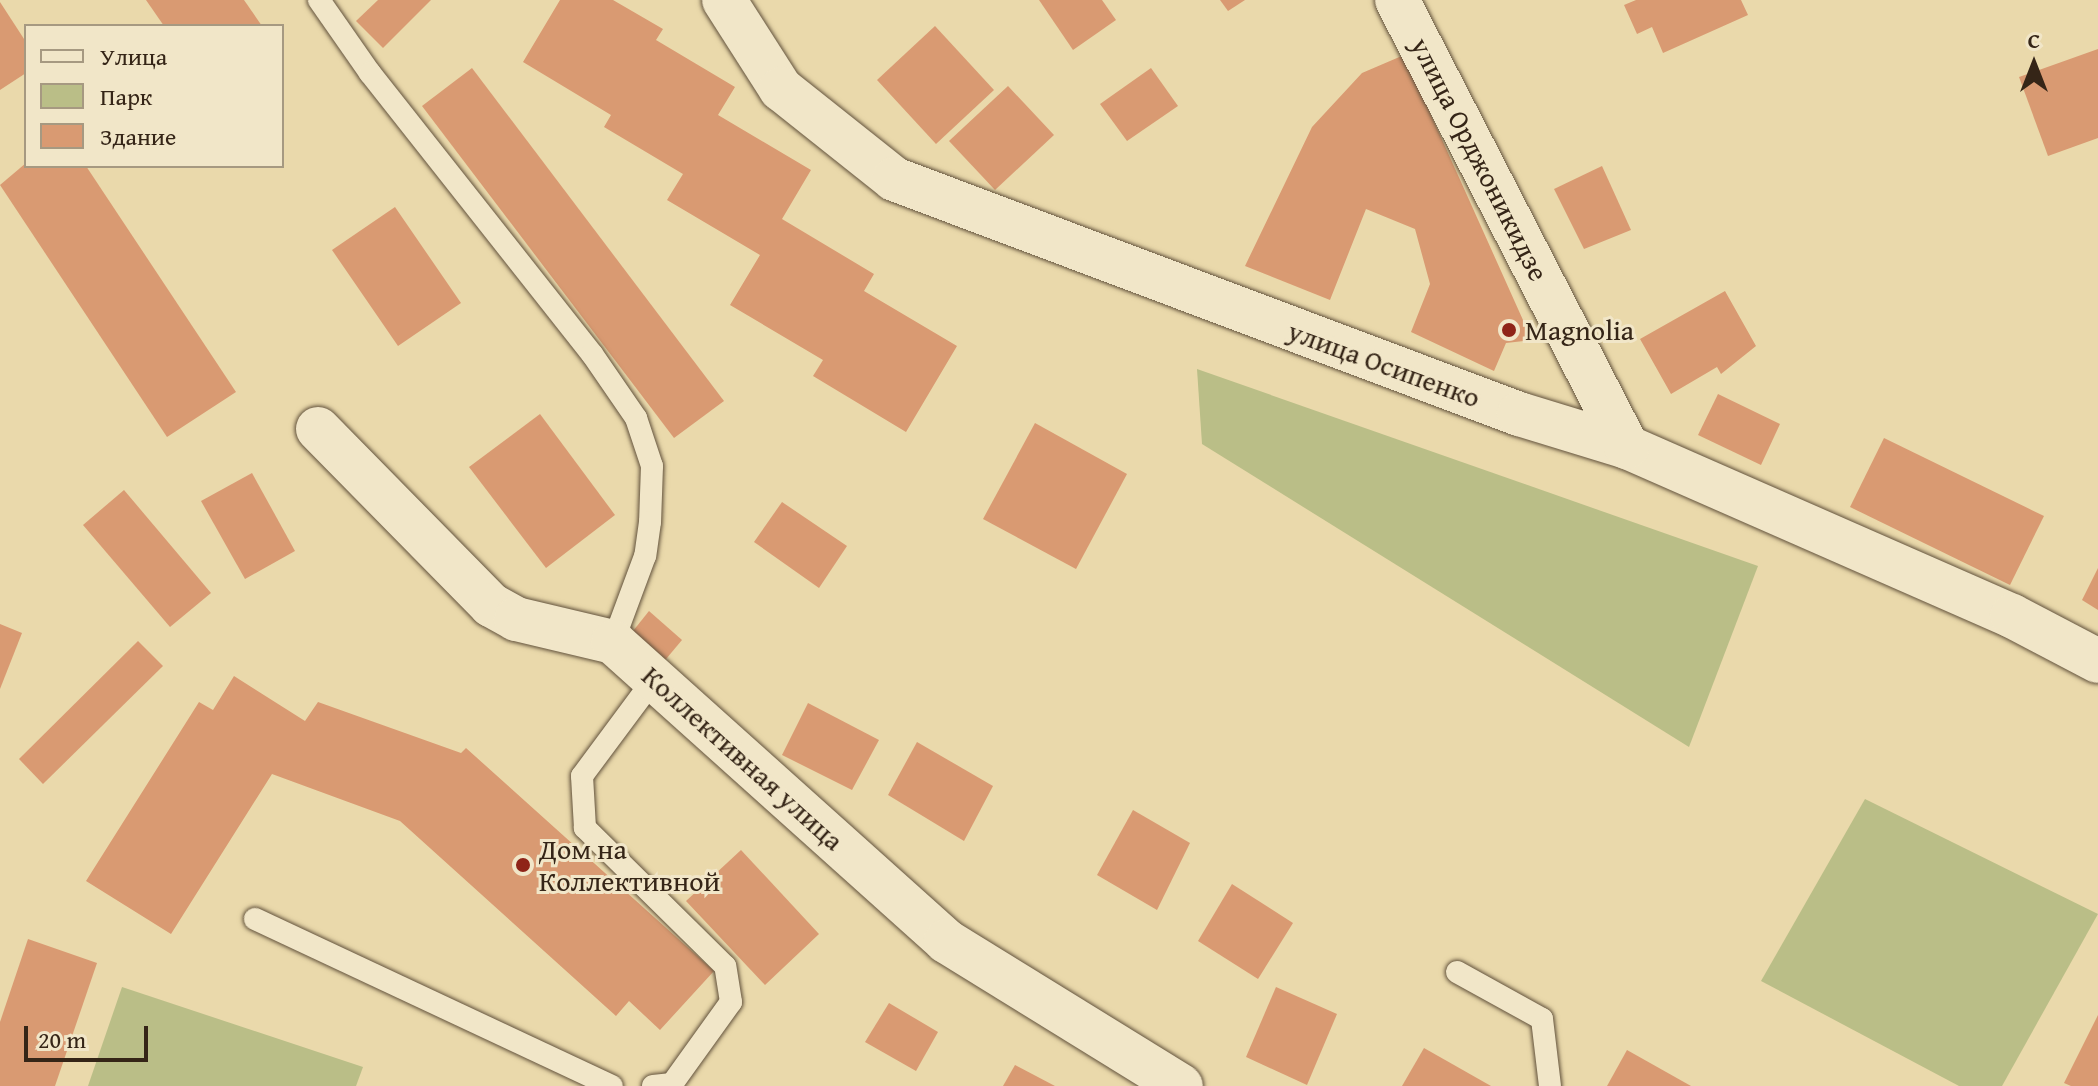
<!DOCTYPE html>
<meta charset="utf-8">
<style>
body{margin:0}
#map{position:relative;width:2098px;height:1086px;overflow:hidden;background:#ead9ab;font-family:"Gentium Book Plus",serif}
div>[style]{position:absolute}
.green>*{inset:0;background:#babe87}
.building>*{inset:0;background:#d99a72}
.roads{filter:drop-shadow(0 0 2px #62523c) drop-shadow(0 0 2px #62523c)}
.service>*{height:22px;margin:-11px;padding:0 11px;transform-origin:11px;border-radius:11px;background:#f1e6c8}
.minor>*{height:44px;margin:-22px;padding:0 22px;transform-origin:22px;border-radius:22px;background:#f1e6c8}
.dots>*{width:22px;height:22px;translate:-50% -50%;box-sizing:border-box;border:4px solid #f1e6c8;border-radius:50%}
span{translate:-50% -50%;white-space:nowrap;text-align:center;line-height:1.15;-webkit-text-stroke:6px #f1e6c8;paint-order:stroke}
.street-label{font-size:28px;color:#352517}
.poi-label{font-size:28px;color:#352517}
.left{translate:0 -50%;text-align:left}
.legend{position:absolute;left:24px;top:24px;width:260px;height:144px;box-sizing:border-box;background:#f1e6c8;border:2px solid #a69981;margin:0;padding:10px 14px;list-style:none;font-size:24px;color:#352517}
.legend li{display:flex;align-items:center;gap:16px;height:40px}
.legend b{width:40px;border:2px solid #a69981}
.north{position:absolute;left:1994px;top:24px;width:80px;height:80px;-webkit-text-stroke:6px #f1e6c8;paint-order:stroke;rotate:0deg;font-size:22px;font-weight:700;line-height:32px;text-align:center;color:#352517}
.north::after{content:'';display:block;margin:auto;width:28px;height:36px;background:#352517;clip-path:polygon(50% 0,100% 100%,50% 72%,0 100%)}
.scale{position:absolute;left:24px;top:1026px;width:124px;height:36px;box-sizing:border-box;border:4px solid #352517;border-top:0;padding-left:10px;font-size:24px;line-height:28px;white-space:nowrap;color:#352517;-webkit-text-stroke:6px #f1e6c8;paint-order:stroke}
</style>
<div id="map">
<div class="green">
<div style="clip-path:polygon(1197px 369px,1758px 566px,1689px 747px,1202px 444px)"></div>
<div style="clip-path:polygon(1865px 799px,2098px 914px,2002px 1086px,1959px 1086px,1761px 981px)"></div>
<div style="clip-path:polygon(122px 987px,363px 1067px,356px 1086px,88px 1086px)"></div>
</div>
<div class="building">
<div style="clip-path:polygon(146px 0,244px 0,262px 26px,164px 26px)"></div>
<div style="clip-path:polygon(378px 0,431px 0,383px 48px,356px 21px)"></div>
<div style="clip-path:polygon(560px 0,613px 0,663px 29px,656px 40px,735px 87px,718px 115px,811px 170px,782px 219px,874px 274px,864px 291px,957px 346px,906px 432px,813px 376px,823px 360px,730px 305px,760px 255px,667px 200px,683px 174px,604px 127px,611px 115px,523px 62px)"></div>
<div style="clip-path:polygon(1039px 0,1102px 0,1116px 20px,1073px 50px)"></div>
<div style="clip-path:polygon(1220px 0,1245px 0,1228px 11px)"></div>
<div style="clip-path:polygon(1636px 0,1741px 0,1748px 15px,1663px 53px,1652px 27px,1637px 34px,1624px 5px)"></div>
<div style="clip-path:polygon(0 2px,26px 42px,26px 73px,0 90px)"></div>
<div style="clip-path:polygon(935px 26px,994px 90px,936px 144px,877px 80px)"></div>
<div style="clip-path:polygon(2098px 49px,2098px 138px,2048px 156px,2019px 77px)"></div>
<div style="clip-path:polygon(1404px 55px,1532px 340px,1506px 343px,1494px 371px,1411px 332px,1430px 284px,1415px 229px,1366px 209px,1330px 300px,1245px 266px,1312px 127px,1362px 73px)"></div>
<div style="clip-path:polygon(472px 68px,724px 401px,674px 438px,422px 106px)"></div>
<div style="clip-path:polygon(1151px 68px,1178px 106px,1127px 141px,1100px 104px)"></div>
<div style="clip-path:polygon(1008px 86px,1054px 135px,995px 190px,949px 141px)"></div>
<div style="clip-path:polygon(26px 163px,86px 166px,236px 392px,167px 437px,0 185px)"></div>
<div style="clip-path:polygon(1602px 166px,1631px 230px,1584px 249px,1554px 189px)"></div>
<div style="clip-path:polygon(395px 207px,461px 303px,398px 346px,332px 250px)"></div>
<div style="clip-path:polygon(1725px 291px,1756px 346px,1721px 374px,1717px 367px,1671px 394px,1640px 339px)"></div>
<div style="clip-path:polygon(1718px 394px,1780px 424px,1761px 465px,1698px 435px)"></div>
<div style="clip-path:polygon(540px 414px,615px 515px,546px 568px,469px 467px)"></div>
<div style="clip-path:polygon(1035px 423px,1127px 474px,1076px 569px,983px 519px)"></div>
<div style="clip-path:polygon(1884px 438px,2044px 516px,2010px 585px,1850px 507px)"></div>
<div style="clip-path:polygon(252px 473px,295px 551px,245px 579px,201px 501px)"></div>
<div style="clip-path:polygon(124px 490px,211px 593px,170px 627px,83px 525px)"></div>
<div style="clip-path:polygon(782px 502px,847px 546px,819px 588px,754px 542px)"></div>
<div style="clip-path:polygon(2098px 568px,2098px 610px,2082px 600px)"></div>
<div style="clip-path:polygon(649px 611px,682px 640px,661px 665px,629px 636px)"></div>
<div style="clip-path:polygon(0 624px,22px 633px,0 689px)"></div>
<div style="clip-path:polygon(138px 641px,163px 666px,43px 784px,19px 759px)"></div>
<div style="clip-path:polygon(234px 676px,305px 721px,318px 702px,461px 753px,466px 748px,714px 971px,660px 1030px,629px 1001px,616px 1016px,400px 821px,272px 774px,171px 934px,86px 881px,199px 702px,213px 710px)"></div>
<div style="clip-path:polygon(808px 703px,879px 740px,852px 790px,782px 755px)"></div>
<div style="clip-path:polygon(917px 742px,993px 786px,964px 841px,888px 795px)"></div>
<div style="clip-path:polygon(1133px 810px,1190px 843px,1157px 910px,1097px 875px)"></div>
<div style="clip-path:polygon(741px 850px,819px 934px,765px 985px,686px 901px)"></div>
<div style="clip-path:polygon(1232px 884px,1293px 923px,1258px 979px,1198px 941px)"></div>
<div style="clip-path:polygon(28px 939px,97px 963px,55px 1086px,0 1086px,0 1022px)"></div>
<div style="clip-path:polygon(1276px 987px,1337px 1014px,1307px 1085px,1246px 1057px)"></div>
<div style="clip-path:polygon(889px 1003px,938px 1032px,916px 1071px,865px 1042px)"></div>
<div style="clip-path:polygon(2098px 1015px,2098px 1086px,2071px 1086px,2064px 1083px)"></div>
<div style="clip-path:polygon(1424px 1048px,1491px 1086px,1402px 1086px)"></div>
<div style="clip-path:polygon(1627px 1050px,1691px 1086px,1607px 1086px)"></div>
<div style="clip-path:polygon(1015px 1065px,1055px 1086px,1003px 1086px)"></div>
</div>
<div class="roads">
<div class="service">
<div style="left:319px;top:0;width:89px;rotate:55.1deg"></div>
<div style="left:370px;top:73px;width:358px;rotate:51.7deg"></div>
<div style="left:592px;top:354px;width:78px;rotate:55.5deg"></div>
<div style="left:636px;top:418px;width:51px;rotate:71.6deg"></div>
<div style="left:652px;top:466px;width:56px;rotate:92deg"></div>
<div style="left:650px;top:522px;width:34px;rotate:98deg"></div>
<div style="left:645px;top:556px;width:92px;rotate:110.4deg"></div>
<div style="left:255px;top:919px;width:394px;rotate:25.1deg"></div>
<div style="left:1457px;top:972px;width:97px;rotate:28.9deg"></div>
<div style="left:1542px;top:1019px;width:67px;rotate:83.2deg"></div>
<div style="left:653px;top:1086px;width:19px;rotate:-6deg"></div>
<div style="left:672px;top:1084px;width:101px;rotate:-54.3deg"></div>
<div style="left:731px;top:1002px;width:36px;rotate:-99deg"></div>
<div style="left:725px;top:966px;width:197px;rotate:-135.4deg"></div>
<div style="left:585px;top:828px;width:52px;rotate:-93.3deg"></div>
<div style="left:582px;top:776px;width:121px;rotate:-53.4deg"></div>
</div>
<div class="minor">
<div style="left:724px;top:0;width:106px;rotate:57.4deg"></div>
<div style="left:781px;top:89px;width:144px;rotate:38.5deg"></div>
<div style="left:894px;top:179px;width:668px;rotate:20.61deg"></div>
<div style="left:1519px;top:414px;width:113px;rotate:17deg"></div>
<div style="left:1627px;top:447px;width:420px;rotate:23.7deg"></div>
<div style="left:2012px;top:616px;width:97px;rotate:27.6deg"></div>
<div style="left:1397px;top:0;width:503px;rotate:62.77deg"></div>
<div style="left:318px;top:429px;width:247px;rotate:45.5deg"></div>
<div style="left:491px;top:605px;width:29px;rotate:29deg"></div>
<div style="left:516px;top:619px;width:100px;rotate:13.3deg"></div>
<div style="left:613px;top:642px;width:448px;rotate:41.9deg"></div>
<div style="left:946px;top:941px;width:276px;rotate:31.7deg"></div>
</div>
</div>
<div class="dots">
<div style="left:1509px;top:330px;background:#8f2418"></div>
<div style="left:523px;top:865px;background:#8f2418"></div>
</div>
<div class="street-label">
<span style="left:1480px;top:159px;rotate:63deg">улица Орджоникидзе</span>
<span style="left:1384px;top:364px;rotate:20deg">улица Осипенко</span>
<span style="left:743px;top:758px;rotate:42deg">Коллективная улица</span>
</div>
<div class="poi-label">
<span class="left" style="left:1525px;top:330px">Magnolia</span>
<span class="left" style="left:539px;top:865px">Дом на<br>Коллективной</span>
</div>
<ul class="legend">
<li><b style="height:10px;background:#f1e6c8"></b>Улица</li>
<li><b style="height:22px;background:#babe87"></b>Парк</li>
<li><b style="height:22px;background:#d99a72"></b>Здание</li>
</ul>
<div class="north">С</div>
<div class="scale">20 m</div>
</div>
